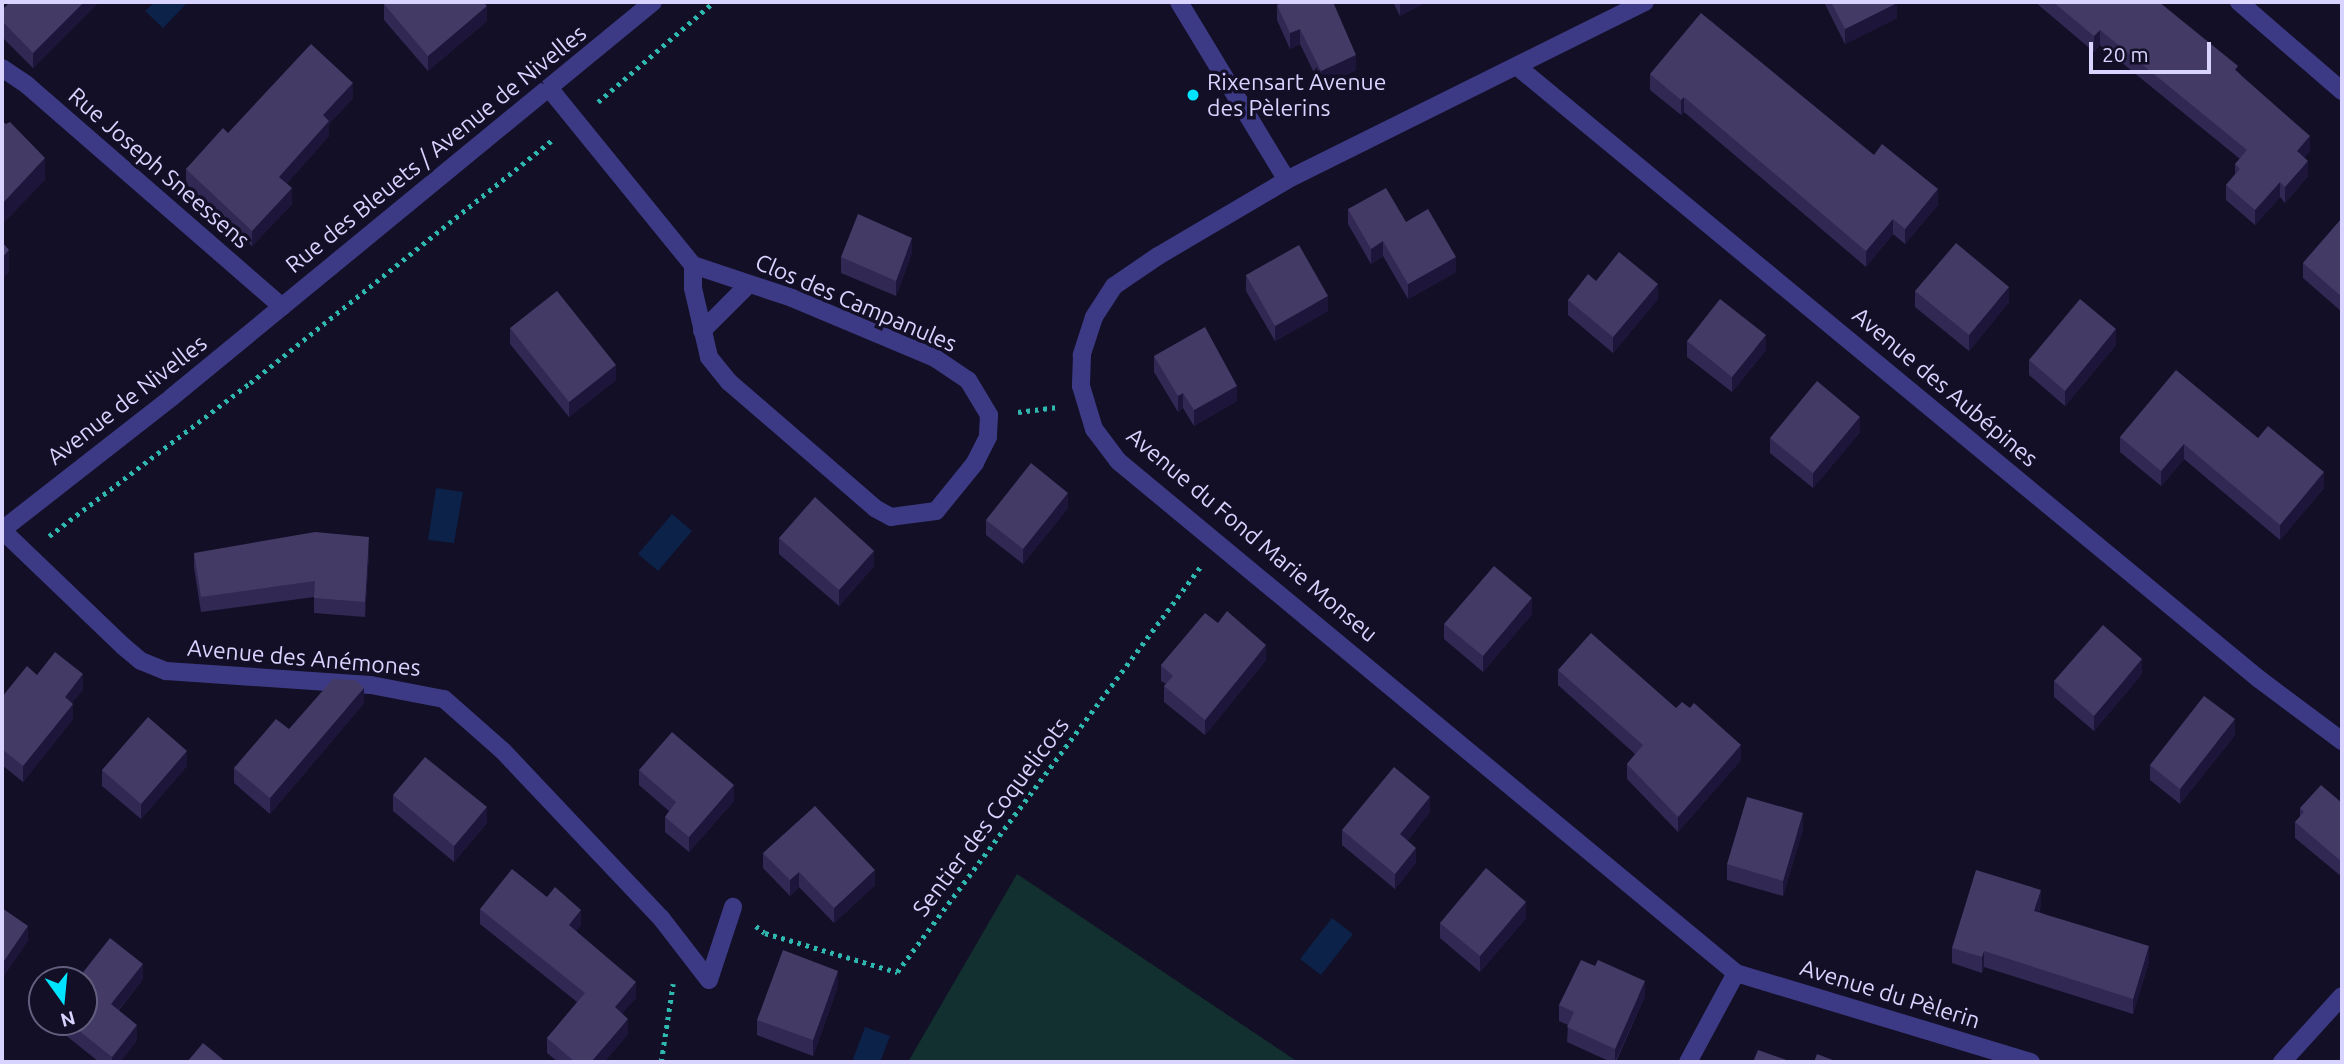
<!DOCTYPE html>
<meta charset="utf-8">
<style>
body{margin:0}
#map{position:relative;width:2344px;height:1064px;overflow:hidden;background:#130f26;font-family:Ubuntu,sans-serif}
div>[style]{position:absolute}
.green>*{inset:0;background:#12302f}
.water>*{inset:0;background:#0c2248}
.path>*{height:4.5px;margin-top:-2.25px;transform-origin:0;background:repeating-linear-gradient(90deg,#2fb8b0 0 3.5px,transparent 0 8.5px)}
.service>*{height:18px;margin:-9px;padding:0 9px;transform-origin:9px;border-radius:9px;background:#3d3a85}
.minor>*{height:18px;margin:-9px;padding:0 9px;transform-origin:9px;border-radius:9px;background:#3d3a85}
.wall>*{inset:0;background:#312854}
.shaded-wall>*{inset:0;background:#1d163a}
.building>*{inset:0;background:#433a66}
.dots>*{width:19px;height:19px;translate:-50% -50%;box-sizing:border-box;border:4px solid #130f26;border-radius:50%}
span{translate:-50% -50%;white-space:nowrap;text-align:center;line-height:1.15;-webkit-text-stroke:7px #130f26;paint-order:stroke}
.poi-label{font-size:23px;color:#d9d4ff}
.left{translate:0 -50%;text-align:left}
.street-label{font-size:23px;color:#d9d4ff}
.frame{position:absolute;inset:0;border:4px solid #d9d4ff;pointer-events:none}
.north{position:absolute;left:28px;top:966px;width:70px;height:70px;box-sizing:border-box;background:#130f26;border:2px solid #625e7d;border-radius:50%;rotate:165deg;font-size:19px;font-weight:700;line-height:28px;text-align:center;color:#d9d4ff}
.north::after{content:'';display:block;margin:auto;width:24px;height:32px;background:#00e5ff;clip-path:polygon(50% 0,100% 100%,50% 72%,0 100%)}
.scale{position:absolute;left:2089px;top:42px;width:122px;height:32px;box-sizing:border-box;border:4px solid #d9d4ff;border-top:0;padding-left:9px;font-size:21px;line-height:24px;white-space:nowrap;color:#d9d4ff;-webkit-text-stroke:5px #130f26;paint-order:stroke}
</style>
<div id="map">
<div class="green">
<div style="clip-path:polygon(1017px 874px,1298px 1062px,908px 1062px)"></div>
</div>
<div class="water">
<div style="clip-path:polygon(155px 2px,188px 2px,163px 28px,145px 11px)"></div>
<div style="clip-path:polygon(436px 488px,463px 492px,454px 543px,428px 540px)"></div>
<div style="clip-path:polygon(672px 514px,692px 531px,658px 571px,638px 554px)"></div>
<div style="clip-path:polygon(1332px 918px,1353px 934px,1321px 975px,1300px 959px)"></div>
<div style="clip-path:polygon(865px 1027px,890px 1036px,880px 1062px,852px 1062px)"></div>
</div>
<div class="path">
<div style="left:598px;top:102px;width:153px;rotate:-40.8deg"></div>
<div style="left:1018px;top:412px;width:40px;rotate:-7.1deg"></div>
<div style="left:49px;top:536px;width:253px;rotate:-37.3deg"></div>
<div style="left:250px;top:383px;width:390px;rotate:-38.8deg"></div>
<div style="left:756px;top:926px;width:11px;rotate:38deg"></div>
<div style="left:765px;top:933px;width:138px;rotate:16.5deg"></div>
<div style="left:897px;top:972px;width:507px;rotate:-53.18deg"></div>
<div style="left:661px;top:1062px;width:79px;rotate:-81.3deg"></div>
</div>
<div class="service">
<div style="left:702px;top:331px;width:66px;rotate:-45deg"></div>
</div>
<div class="minor">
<div style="left:1179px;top:2px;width:208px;rotate:58.8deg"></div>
<div style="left:1645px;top:2px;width:400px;rotate:153.6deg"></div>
<div style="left:1287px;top:180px;width:150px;rotate:149.5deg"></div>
<div style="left:1158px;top:256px;width:53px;rotate:145.7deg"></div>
<div style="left:1114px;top:286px;width:37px;rotate:123deg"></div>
<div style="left:1094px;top:317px;width:40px;rotate:108deg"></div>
<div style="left:1082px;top:355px;width:31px;rotate:92deg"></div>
<div style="left:1081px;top:386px;width:45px;rotate:73.2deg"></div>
<div style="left:1094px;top:429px;width:40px;rotate:53deg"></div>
<div style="left:1118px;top:461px;width:803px;rotate:39.64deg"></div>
<div style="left:1736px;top:973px;width:101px;rotate:118.3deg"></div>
<div style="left:2239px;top:2px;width:136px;rotate:40.8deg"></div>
<div style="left:2px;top:68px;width:30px;rotate:34deg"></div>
<div style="left:27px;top:85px;width:338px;rotate:41deg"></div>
<div style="left:1519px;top:68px;width:960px;rotate:39.55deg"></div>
<div style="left:2259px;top:679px;width:104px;rotate:36.8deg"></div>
<div style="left:549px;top:88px;width:228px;rotate:50.9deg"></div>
<div style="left:693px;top:265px;width:104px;rotate:18.4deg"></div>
<div style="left:792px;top:298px;width:155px;rotate:22.8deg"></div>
<div style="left:935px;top:358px;width:40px;rotate:34deg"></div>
<div style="left:968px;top:380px;width:41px;rotate:59deg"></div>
<div style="left:989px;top:415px;width:22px;rotate:93deg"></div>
<div style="left:988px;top:437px;width:29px;rotate:117deg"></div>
<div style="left:975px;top:463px;width:62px;rotate:129.1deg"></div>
<div style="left:936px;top:511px;width:45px;rotate:172.4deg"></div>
<div style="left:891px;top:517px;width:18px;rotate:-151deg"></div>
<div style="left:875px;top:508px;width:193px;rotate:-139.2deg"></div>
<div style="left:729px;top:382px;width:32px;rotate:-129deg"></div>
<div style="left:709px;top:357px;width:71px;rotate:-103.1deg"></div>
<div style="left:693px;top:288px;width:23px;rotate:-90deg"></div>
<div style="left:2px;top:530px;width:168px;rotate:43.8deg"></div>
<div style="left:123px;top:646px;width:23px;rotate:40deg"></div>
<div style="left:141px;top:661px;width:27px;rotate:22deg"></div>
<div style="left:166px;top:671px;width:205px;rotate:3.9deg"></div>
<div style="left:371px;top:685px;width:74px;rotate:10.9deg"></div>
<div style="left:444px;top:699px;width:79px;rotate:41.4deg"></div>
<div style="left:503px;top:751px;width:230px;rotate:46.6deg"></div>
<div style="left:661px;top:918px;width:78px;rotate:52.3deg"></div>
<div style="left:709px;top:980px;width:77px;rotate:-71.8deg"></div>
<div style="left:2px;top:530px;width:216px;rotate:-38deg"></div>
<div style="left:172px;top:397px;width:622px;rotate:-39.39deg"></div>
<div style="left:1736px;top:973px;width:308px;rotate:16.8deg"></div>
<div style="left:2282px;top:1062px;width:89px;rotate:-47.7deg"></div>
</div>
<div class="wall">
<div style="clip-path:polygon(99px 2px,33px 68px,2px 37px,2px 10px)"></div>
<div style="clip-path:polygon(1393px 2px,1426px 2px,1400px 16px)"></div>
<div style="clip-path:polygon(1824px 2px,1897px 2px,1897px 18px,1845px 44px)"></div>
<div style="clip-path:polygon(2035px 2px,2159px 2px,2238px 72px,2310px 151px,2304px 158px,2308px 176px,2285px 203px,2280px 197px,2255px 225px,2226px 200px,2226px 185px,2235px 174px,2235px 164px,2240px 159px,2100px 45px,2094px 52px)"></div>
<div style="clip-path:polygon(384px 4px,487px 21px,428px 71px,384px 20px)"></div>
<div style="clip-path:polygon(1277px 5px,1356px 70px,1321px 87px,1300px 44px,1290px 49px,1277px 20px)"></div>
<div style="clip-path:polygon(1650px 74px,1874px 155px,1938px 205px,1905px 244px,1893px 234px,1866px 267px,1684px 112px,1681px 115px,1650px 90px)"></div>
<div style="clip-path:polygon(353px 98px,329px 124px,329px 136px,287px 183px,292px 204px,252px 246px,186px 184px,186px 169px,228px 133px)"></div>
<div style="clip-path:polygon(1348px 209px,1406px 222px,1456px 272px,1408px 299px,1383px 256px,1371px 264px,1348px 224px)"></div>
<div style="clip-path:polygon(2342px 218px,2342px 312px,2303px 278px,2303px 263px)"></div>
<div style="clip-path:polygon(912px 253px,896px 296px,841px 273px,841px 257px)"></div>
<div style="clip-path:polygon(1246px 275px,1328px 311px,1275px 341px,1246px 291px)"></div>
<div style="clip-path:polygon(1596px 281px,1658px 299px,1613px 353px,1568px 315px,1568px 300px)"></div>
<div style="clip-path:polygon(1915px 291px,2009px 302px,1969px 351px,1915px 307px)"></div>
<div style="clip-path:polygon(510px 328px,616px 380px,569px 417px,510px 344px)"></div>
<div style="clip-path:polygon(1687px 341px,1766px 350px,1732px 392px,1687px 357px)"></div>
<div style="clip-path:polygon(2116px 345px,2065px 406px,2029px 375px,2029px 360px)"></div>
<div style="clip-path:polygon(1154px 356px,1237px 401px,1194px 426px,1183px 408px,1178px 412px,1154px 372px)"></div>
<div style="clip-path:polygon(1860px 432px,1813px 488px,1770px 453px,1770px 438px)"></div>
<div style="clip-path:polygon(2120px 437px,2258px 438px,2324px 488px,2280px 540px,2184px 459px,2161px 486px,2120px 452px)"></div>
<div style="clip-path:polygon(1068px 508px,1023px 564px,986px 535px,986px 520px)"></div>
<div style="clip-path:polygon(779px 538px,874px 566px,839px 606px,779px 554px)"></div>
<div style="clip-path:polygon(369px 552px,365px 617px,314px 613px,314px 597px,201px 612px,194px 568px,194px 553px)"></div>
<div style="clip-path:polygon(1532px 614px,1483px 672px,1444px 639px,1444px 624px)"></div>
<div style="clip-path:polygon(1218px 623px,1266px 660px,1205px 735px,1164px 702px,1164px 686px,1166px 684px,1161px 681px,1161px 665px)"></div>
<div style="clip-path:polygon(1558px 670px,1676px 708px,1690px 708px,1741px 760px,1678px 832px,1627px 779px,1627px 764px,1635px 754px,1558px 685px)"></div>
<div style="clip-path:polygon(2142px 674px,2094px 731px,2054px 697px,2054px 681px)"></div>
<div style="clip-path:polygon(37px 675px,83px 689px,72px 703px,73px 719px,23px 782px,2px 765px,2px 697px)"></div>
<div style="clip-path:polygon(364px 703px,270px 814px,234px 783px,234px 768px,289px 729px)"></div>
<div style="clip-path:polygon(2235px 735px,2180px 804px,2150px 780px,2150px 765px)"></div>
<div style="clip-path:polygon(187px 766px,141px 819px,102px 786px,102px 770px)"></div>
<div style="clip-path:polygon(639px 770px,734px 801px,689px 852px,665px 832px,665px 817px,669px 811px,639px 785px)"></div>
<div style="clip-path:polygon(393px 795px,487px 823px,454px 862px,393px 811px)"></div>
<div style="clip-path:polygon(2342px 803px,2342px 877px,2295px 838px,2295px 822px,2300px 817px,2300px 808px)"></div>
<div style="clip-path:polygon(1430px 812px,1407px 841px,1416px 863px,1395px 889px,1342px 845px,1342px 830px)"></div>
<div style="clip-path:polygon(1803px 829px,1783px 896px,1727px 880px,1727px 864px)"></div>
<div style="clip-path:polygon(763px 853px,875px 885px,834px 923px,799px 887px,790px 896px,763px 868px)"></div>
<div style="clip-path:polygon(2041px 905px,2039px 912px,2149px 962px,2133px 1014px,1984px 967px,1982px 973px,1952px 963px,1952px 948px)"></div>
<div style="clip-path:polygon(480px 909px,581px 925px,576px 931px,636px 998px,622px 1013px,628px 1034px,604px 1062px,558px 1062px,547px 1053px,547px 1038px,577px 1002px,480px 924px)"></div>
<div style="clip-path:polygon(1526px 918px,1480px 972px,1440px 938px,1440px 923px)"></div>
<div style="clip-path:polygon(143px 979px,119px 1010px,137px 1040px,120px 1062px,99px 1062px,53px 1025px,53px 1022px,84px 1022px)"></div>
<div style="clip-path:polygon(838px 986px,813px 1056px,757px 1035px,757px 1020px)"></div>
<div style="clip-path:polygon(1645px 996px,1616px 1062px,1611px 1062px,1567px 1042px,1568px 1025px,1559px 1021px,1559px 1005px)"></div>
</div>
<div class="shaded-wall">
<div style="clip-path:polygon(84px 2px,99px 2px,33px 68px,33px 53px)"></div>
<div style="clip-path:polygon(1400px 2px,1426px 2px,1400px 16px)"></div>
<div style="clip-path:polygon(1897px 3px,1897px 18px,1845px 44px,1845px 29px)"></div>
<div style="clip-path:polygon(487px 6px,487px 21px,428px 71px,428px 56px)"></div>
<div style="clip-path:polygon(1300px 29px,1300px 44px,1290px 49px,1290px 33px)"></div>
<div style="clip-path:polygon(2100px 30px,2100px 45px,2094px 52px,2094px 36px)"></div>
<div style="clip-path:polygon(1356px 55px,1356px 70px,1321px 87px,1321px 71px)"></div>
<div style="clip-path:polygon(353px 83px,353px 98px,329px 124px,329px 136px,279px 192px,279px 177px,323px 115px)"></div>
<div style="clip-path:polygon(1684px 97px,1684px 112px,1681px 115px,1681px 100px)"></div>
<div style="clip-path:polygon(2310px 136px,2310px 151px,2297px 167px,2297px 151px)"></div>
<div style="clip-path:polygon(45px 158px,45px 180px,2px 225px,2px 204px)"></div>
<div style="clip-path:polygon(2308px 161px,2308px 176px,2285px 203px,2285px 187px)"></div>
<div style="clip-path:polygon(2280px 182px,2280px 197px,2255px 225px,2255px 210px)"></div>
<div style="clip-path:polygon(292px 188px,292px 204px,252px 246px,252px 231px)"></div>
<div style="clip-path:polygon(1938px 189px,1938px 205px,1905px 244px,1905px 229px)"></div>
<div style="clip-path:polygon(1893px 219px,1893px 234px,1866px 267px,1866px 251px)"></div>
<div style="clip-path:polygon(912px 238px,912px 253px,896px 296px,896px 281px)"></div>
<div style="clip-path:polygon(1383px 241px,1383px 256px,1371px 264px,1371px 249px)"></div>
<div style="clip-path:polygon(9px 250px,9px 272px,2px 279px,2px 258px)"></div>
<div style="clip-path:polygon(1456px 257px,1456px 272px,1408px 299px,1408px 284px)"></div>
<div style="clip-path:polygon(1658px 284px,1658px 299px,1613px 353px,1613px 337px)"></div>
<div style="clip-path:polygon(2009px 287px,2009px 302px,1969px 351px,1969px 335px)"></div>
<div style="clip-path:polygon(1328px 296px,1328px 311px,1275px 341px,1275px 326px)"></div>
<div style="clip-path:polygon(2116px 329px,2116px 345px,2065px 406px,2065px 391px)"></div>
<div style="clip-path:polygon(1766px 335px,1766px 350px,1732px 392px,1732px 377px)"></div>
<div style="clip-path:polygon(616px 365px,616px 380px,569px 417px,569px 402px)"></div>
<div style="clip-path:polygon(3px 374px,3px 389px,2px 390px,2px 375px)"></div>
<div style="clip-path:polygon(1237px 386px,1237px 401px,1194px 426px,1194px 410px)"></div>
<div style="clip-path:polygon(1183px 393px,1183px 408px,1178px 412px,1178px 396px)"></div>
<div style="clip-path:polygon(1860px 417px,1860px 432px,1813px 488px,1813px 473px)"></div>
<div style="clip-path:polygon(2184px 444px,2184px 459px,2161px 486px,2161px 471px)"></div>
<div style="clip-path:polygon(2324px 472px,2324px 488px,2280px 540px,2280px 525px)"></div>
<div style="clip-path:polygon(1068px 493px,1068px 508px,1023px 564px,1023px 549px)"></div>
<div style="clip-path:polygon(369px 537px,369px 552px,365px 617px,365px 602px)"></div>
<div style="clip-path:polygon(874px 551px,874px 566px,839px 606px,839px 590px)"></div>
<div style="clip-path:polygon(1532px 598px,1532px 614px,1483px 672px,1483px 656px)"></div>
<div style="clip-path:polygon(1266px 645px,1266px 660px,1205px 735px,1205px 720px)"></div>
<div style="clip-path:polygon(2142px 659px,2142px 674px,2094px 731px,2094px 716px)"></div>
<div style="clip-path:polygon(83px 674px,83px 689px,65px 712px,65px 697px)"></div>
<div style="clip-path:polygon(364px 688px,364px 703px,270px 814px,270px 798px)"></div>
<div style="clip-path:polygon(73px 704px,73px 719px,23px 782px,23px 766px)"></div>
<div style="clip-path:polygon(2235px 719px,2235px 735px,2180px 804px,2180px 789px)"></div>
<div style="clip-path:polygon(1741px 745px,1741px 760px,1678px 832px,1678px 817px)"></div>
<div style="clip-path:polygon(187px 751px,187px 766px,141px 819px,141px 804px)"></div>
<div style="clip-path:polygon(734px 785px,734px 801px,689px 852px,689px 837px)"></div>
<div style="clip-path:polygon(1430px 797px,1430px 812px,1400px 850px,1400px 834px)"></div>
<div style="clip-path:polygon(487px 807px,487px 823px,454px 862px,454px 846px)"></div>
<div style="clip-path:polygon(1803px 813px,1803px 829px,1783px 896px,1783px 881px)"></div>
<div style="clip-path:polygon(1416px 848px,1416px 863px,1395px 889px,1395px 874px)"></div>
<div style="clip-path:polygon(875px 870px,875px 885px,834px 923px,834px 908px)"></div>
<div style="clip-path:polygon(799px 872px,799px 887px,790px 896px,790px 880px)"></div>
<div style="clip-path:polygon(2041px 890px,2041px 905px,2034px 926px,2034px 911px)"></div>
<div style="clip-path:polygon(1526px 902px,1526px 918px,1480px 972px,1480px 956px)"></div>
<div style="clip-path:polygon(581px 910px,581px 925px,569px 940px,569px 925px)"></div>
<div style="clip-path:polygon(28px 926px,28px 941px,2px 979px,2px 964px)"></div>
<div style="clip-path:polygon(2149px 946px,2149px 962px,2133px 1014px,2133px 999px)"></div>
<div style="clip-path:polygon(1984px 951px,1984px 967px,1982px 973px,1982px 957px)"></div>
<div style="clip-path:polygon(143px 964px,143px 979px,111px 1019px,111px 1004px)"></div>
<div style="clip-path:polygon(838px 971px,838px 986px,813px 1056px,813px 1040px)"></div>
<div style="clip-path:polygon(1645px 981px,1645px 996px,1615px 1062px,1615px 1049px)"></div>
<div style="clip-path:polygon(636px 982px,636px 998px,615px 1022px,615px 1007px)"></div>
<div style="clip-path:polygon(628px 1019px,628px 1034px,604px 1062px,591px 1062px)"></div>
<div style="clip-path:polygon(137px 1025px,137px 1040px,120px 1062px,112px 1062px,112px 1057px)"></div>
</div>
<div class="building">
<div style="clip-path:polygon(10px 2px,84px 2px,33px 53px,2px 21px,2px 10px)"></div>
<div style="clip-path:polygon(387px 2px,483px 2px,487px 6px,428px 56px,384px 4px)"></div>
<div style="clip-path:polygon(1283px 2px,1333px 2px,1356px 55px,1321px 71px,1300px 29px,1290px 33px,1277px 5px)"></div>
<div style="clip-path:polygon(1831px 2px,1897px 2px,1897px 3px,1845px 29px)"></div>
<div style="clip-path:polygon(2053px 2px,2159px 2px,2238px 66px,2235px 70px,2310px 136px,2297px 151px,2308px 161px,2285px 187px,2280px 182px,2255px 210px,2226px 185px,2240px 169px,2235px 164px,2247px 150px,2100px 30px,2094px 36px)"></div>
<div style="clip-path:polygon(1701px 13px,1874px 155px,1882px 144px,1938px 189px,1905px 229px,1893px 219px,1866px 251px,1684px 97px,1681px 100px,1650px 74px)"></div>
<div style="clip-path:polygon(311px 44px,353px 83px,323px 115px,329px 121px,279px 177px,292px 188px,252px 231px,186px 169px,223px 128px,228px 133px)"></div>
<div style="clip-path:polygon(2px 121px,6px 124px,10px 122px,45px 158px,2px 204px)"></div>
<div style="clip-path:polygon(1386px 188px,1406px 222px,1428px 209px,1456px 257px,1408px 284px,1383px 241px,1371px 249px,1348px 209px)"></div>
<div style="clip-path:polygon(858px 214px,912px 238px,896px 281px,841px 257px)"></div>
<div style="clip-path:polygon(2342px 218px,2342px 297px,2303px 263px)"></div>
<div style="clip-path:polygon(2px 242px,9px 250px,2px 258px)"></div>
<div style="clip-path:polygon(1956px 243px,2009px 287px,1969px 335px,1915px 291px)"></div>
<div style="clip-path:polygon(1299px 245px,1328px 296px,1275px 326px,1246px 275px)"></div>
<div style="clip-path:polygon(1619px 252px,1658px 284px,1613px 337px,1568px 300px,1588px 274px,1596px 281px)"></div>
<div style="clip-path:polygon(557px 291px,616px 365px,569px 402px,510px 328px)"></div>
<div style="clip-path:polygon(1720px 299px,1766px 335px,1732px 377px,1687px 341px)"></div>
<div style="clip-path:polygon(2080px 299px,2116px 329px,2065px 391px,2029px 360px)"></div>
<div style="clip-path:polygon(1205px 327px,1237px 386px,1194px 410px,1183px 393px,1178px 396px,1154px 356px)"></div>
<div style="clip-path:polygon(2176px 370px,2258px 438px,2268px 426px,2324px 472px,2280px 525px,2184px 444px,2161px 471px,2120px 437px)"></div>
<div style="clip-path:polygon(1817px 381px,1860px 417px,1813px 473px,1770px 438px)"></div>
<div style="clip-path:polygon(1031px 463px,1068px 493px,1023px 549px,986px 520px)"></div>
<div style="clip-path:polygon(815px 497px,874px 551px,839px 590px,779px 538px)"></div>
<div style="clip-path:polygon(315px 532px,369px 537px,365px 602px,314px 598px,315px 581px,201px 597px,194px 553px)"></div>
<div style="clip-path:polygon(1494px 566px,1532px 598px,1483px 656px,1444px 624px)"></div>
<div style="clip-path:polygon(1227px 611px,1266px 645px,1205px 720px,1164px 686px,1173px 676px,1161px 665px,1205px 613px,1218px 623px)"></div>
<div style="clip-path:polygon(2103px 625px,2142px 659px,2094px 716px,2054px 681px)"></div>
<div style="clip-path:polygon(1591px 633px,1676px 708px,1682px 702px,1690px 708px,1694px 703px,1741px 745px,1678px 817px,1627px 764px,1643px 745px,1558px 670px)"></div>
<div style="clip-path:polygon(55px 652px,83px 674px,65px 697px,73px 704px,23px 766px,2px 749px,2px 697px,27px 666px,37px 675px)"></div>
<div style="clip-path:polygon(333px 679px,355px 680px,364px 688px,270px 798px,234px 768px,276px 719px,289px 729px)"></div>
<div style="clip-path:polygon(2204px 696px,2235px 719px,2180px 789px,2150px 765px)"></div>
<div style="clip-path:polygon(148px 717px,187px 751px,141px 804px,102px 770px)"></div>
<div style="clip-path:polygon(672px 732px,734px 785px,689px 837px,665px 817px,676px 802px,639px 770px)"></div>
<div style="clip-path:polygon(425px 757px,487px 807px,454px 846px,393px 795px)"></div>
<div style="clip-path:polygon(1394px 767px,1430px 797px,1400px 834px,1416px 848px,1395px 874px,1342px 830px)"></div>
<div style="clip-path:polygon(2321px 785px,2342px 803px,2342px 862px,2295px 822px,2304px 812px,2300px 808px)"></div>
<div style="clip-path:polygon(1747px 797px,1803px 813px,1783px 881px,1727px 864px)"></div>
<div style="clip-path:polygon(815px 806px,875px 870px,834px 908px,799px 872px,790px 880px,763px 853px)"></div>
<div style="clip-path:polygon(1486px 868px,1526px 902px,1480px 956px,1440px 923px)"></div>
<div style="clip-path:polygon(512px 869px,547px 897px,555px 887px,581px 910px,569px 925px,636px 982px,615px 1007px,628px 1019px,591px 1062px,575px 1062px,547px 1038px,585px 993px,480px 909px)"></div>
<div style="clip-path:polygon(1976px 870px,2041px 890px,2034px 911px,2149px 946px,2133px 999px,1984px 951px,1982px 957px,1952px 948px)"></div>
<div style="clip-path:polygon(2px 908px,28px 926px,2px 964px)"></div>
<div style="clip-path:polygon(110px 938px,143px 964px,111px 1004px,137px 1025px,112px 1057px,68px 1022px,84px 1022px,84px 980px,77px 980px)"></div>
<div style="clip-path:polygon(783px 950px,838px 971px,813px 1040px,757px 1020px)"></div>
<div style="clip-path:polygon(1581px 960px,1595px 966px,1598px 960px,1645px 981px,1615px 1049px,1567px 1027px,1574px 1012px,1559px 1005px)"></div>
<div style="clip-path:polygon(203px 1043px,226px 1062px,187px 1062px)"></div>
<div style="clip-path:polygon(1758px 1050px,1792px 1062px,1753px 1062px)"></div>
<div style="clip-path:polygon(1817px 1054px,1838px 1062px,1814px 1062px)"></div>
</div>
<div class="dots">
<div style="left:1193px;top:95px;background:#00e5ff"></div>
</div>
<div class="poi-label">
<span class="left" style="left:1207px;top:95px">Rixensart Avenue<br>des Pèlerins</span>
</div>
<div class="street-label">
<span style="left:436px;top:149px;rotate:-39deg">Rue des Bleuets / Avenue de Nivelles</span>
<span style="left:159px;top:168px;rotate:41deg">Rue Joseph Sneessens</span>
<span style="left:856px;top:303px;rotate:23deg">Clos des Campanules</span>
<span style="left:1945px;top:387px;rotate:40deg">Avenue des Aubépines</span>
<span style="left:127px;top:400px;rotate:-38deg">Avenue de Nivelles</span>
<span style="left:1252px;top:535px;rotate:40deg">Avenue du Fond Marie Monseu</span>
<span style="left:304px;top:658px;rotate:5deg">Avenue des Anémones</span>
<span style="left:991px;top:817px;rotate:-53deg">Sentier des Coquelicots</span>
<span style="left:1890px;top:994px;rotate:17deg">Avenue du Pèlerin</span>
</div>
<div class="frame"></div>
<div class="north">N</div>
<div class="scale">20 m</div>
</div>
